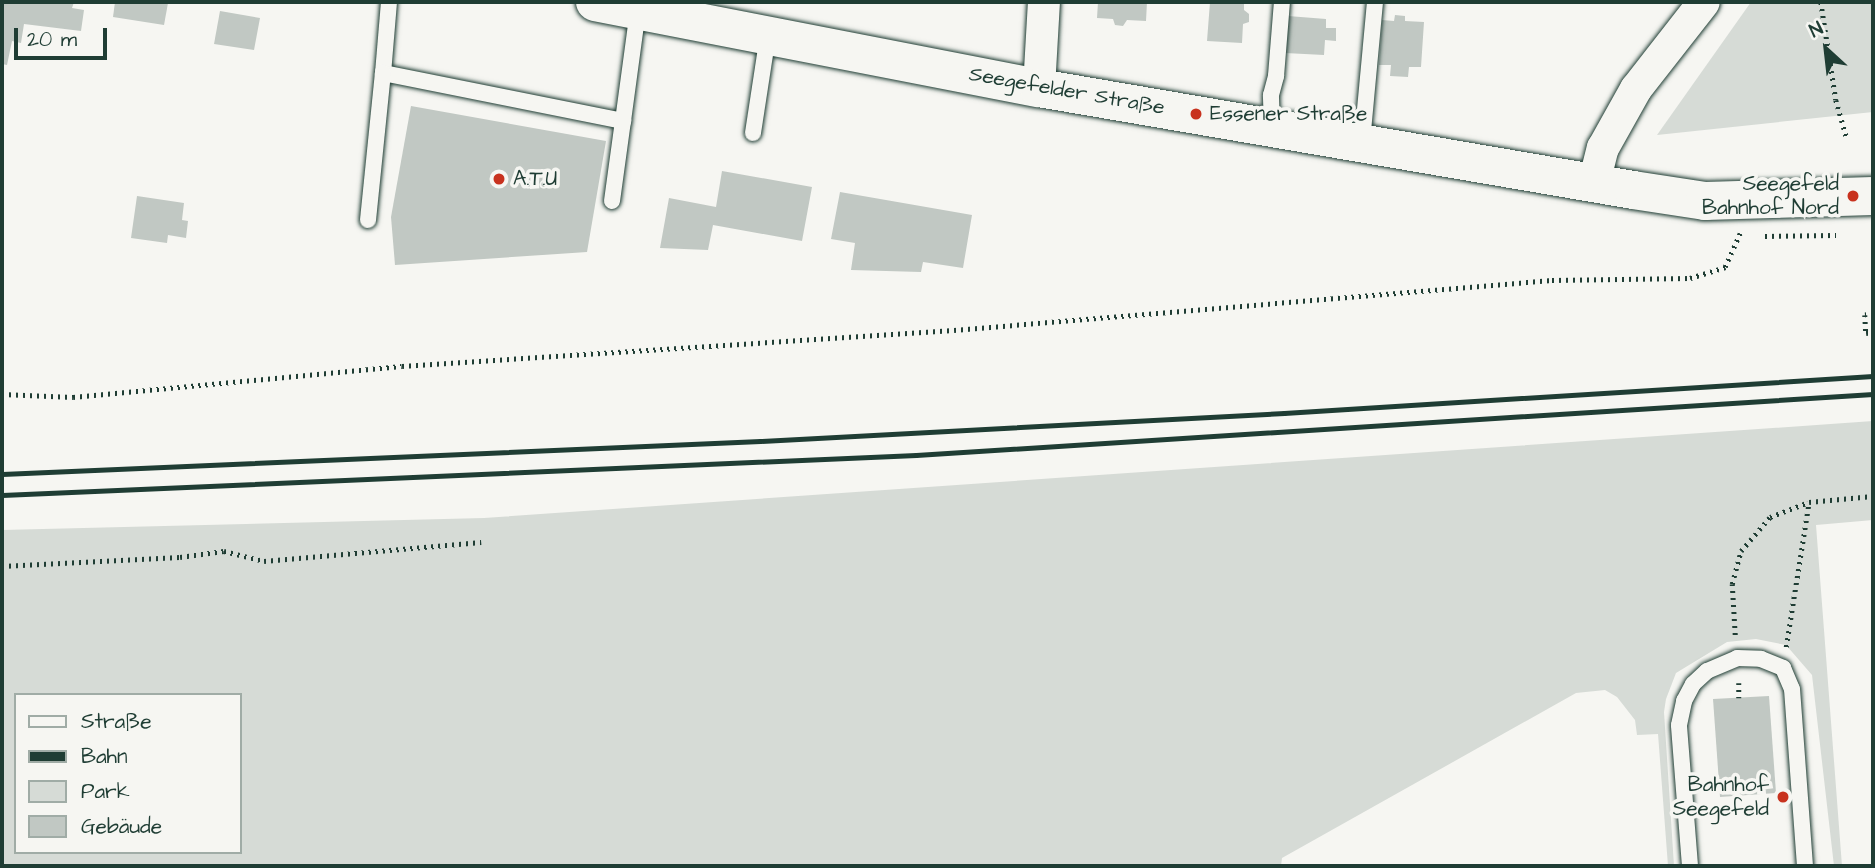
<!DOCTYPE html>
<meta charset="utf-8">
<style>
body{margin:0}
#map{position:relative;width:1875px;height:868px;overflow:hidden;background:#f6f6f2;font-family:"Architects Daughter",sans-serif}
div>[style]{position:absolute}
.green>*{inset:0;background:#d6dbd6}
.building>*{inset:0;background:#c1c8c3}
.path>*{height:4.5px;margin-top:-2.25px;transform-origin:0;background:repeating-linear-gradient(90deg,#1f3d34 0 2px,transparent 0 7px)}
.roads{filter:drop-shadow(0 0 2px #1f3d34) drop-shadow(0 0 2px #1f3d34)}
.service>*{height:16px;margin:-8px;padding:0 8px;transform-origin:8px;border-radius:8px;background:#f6f6f2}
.minor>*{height:32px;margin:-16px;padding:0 16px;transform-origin:16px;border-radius:16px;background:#f6f6f2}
.tertiary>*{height:38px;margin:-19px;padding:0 19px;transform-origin:19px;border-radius:19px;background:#f6f6f2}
.rail>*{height:5px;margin:-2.5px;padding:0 2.5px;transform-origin:2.5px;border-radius:2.5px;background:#1f3d34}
.dots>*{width:19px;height:19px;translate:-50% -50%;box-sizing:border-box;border:4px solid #f6f6f2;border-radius:50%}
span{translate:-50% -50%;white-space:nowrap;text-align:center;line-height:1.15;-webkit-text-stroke:7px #f6f6f2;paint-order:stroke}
.street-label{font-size:21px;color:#1f3d34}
.poi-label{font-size:21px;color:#1f3d34}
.left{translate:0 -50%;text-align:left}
.right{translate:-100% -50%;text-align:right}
.frame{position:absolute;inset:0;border:4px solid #1f3d34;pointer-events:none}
.legend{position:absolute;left:14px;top:693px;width:228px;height:161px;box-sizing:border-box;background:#f6f6f2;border:2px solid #a0aca6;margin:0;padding:9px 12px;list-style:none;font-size:21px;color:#1f3d34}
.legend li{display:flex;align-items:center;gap:14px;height:35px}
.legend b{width:35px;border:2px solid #a0aca6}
.north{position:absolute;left:1791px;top:14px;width:70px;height:70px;-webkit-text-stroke:5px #f6f6f2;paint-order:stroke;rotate:333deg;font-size:19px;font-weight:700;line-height:28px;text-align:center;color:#1f3d34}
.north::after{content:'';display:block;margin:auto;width:24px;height:32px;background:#1f3d34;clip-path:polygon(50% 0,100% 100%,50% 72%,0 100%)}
.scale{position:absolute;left:14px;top:28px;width:93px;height:32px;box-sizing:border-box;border:4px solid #1f3d34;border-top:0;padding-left:9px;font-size:21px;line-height:24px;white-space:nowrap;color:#1f3d34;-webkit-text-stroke:5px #f6f6f2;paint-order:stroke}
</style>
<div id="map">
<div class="green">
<div style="clip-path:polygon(1751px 2px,1873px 2px,1873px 112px,1657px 135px)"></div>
<div style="clip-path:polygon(evenodd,1873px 421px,1873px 520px,1816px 525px,1842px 866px,1834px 866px,1812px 675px,1786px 645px,1756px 639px,1727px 642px,1676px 673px,1666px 699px,1664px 712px,1674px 866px,1668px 866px,1658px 734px,1637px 735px,1635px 720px,1617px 697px,1605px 690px,1576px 693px,1282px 858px,1281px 866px,2px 866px,2px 530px,484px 518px,1873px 421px,16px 695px,240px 695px,240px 852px,16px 852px,16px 695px)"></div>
</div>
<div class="building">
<div style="clip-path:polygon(2px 2px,74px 2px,72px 8px,84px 10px,81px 31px,24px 24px,21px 43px,12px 41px,7px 65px,2px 64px)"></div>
<div style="clip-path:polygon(115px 2px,168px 3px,164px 25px,113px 17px)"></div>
<div style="clip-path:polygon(1098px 2px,1147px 2px,1146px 21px,1127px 20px,1123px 26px,1115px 25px,1113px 19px,1097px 18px)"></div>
<div style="clip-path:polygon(1210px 2px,1244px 2px,1244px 10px,1249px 14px,1249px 22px,1243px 24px,1242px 43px,1207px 41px)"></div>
<div style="clip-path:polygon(220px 11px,260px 18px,254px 50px,214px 44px)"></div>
<div style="clip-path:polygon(1395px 15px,1405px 16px,1405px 21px,1424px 22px,1421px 67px,1409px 67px,1408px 77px,1390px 76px,1391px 65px,1379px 65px,1382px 20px,1394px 21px)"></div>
<div style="clip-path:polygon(1288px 16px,1326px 19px,1326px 28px,1336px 28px,1336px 41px,1325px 40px,1324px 55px,1285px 53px)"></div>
<div style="clip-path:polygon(411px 106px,606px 141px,587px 252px,395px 265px,391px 217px)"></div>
<div style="clip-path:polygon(722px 171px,812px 187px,802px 241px,713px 225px,708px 250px,660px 248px,669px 198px,716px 207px)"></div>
<div style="clip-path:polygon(840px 192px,972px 215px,963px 268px,923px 262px,921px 272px,851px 270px,855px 243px,831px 239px)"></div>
<div style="clip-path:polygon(137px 196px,184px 203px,182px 220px,188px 221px,186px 238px,168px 235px,167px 243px,131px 238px)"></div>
<div style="clip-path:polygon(1769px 696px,1776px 793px,1720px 797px,1713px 699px)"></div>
</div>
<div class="path">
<div style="left:1821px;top:2px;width:99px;rotate:81.3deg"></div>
<div style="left:1836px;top:100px;width:41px;rotate:74.2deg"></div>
<div style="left:1765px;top:236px;width:71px;rotate:-0.8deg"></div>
<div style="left:1873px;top:314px;width:8px;rotate:173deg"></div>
<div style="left:1865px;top:315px;width:18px;rotate:87deg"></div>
<div style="left:1866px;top:333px;width:7px;rotate:-8deg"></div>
<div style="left:2px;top:394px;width:71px;rotate:2.4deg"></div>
<div style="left:73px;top:397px;width:330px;rotate:-5.4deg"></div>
<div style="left:402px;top:366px;width:553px;rotate:-3.73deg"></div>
<div style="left:954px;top:330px;width:600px;rotate:-4.78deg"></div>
<div style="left:1552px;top:280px;width:138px;rotate:-0.8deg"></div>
<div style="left:1690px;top:278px;width:37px;rotate:-17deg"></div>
<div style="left:1725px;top:267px;width:37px;rotate:-66deg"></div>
<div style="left:2px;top:566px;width:178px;rotate:-2.9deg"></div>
<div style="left:180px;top:557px;width:44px;rotate:-7.8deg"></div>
<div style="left:224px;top:551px;width:41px;rotate:14deg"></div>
<div style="left:264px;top:561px;width:218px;rotate:-5deg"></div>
<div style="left:1735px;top:635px;width:51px;rotate:-93.4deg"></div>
<div style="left:1732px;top:584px;width:34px;rotate:-75deg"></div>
<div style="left:1741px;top:551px;width:45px;rotate:-49.5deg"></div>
<div style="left:1770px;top:517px;width:42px;rotate:-21deg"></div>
<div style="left:1809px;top:502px;width:64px;rotate:-5.4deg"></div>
<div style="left:1786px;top:647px;width:147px;rotate:-81deg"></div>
<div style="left:1739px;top:683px;width:15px;rotate:90deg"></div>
</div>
<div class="roads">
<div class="service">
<div style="left:389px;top:2px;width:71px;rotate:94.8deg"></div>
<div style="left:383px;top:73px;width:245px;rotate:11.3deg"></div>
<div style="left:623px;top:121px;width:112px;rotate:-82.3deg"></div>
<div style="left:1272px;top:127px;width:32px;rotate:-92deg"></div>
<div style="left:1271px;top:95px;width:20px;rotate:-75deg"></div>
<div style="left:1276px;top:76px;width:74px;rotate:-85.4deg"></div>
<div style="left:753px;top:133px;width:99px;rotate:-81.3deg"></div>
<div style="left:1362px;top:142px;width:141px;rotate:-84.7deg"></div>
<div style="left:612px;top:201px;width:81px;rotate:-82.2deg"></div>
<div style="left:368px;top:220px;width:148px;rotate:-84.2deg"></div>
<div style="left:1690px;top:866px;width:141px;rotate:-94.5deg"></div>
<div style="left:1679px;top:725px;width:25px;rotate:-78deg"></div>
<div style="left:1684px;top:701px;width:19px;rotate:-62deg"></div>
<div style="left:1693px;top:684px;width:19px;rotate:-43deg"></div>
<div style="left:1707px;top:671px;width:33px;rotate:-23deg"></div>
<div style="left:1737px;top:658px;width:24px;rotate:2deg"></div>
<div style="left:1761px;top:659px;width:24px;rotate:22deg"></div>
<div style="left:1783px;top:668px;width:23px;rotate:67deg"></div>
<div style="left:1792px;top:689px;width:177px;rotate:85.8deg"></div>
</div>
<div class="minor">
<div style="left:1039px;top:88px;width:86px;rotate:-86.7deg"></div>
<div style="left:1594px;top:183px;width:36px;rotate:-76deg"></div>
<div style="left:1603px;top:148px;width:68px;rotate:-60.8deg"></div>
<div style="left:1636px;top:89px;width:110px;rotate:-52deg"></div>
</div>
<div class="tertiary">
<div style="left:595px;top:2px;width:452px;rotate:11deg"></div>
<div style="left:1039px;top:88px;width:603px;rotate:9.74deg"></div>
<div style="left:1633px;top:190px;width:73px;rotate:8.7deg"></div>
<div style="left:1705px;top:201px;width:168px;rotate:-1.7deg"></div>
</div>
</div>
<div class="rail">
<div style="left:2px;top:474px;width:759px;rotate:-2.49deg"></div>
<div style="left:760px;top:441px;width:525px;rotate:-3.06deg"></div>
<div style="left:1284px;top:413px;width:590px;rotate:-3.59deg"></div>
<div style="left:2px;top:495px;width:915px;rotate:-2.51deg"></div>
<div style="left:916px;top:455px;width:959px;rotate:-3.65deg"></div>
</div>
<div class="dots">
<div style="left:1196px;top:114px;background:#c8321e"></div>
<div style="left:499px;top:179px;background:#c8321e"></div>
<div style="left:1853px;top:196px;background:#c8321e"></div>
<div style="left:1783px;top:797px;background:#c8321e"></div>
</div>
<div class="street-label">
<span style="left:1067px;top:91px;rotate:10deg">Seegefelder Straße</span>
</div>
<div class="poi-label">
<span class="left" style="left:1210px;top:114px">Essener Straße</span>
<span class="left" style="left:513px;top:179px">A.T.U</span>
<span class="right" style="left:1839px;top:196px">Seegefeld<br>Bahnhof Nord</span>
<span class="right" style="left:1769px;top:797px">Bahnhof<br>Seegefeld</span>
</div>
<div class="frame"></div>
<ul class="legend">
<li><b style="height:9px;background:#f6f6f2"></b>Straße</li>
<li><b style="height:9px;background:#1f3d34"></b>Bahn</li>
<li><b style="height:19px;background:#d6dbd6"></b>Park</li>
<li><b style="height:19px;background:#c1c8c3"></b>Gebäude</li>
</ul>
<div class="north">N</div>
<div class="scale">20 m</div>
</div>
